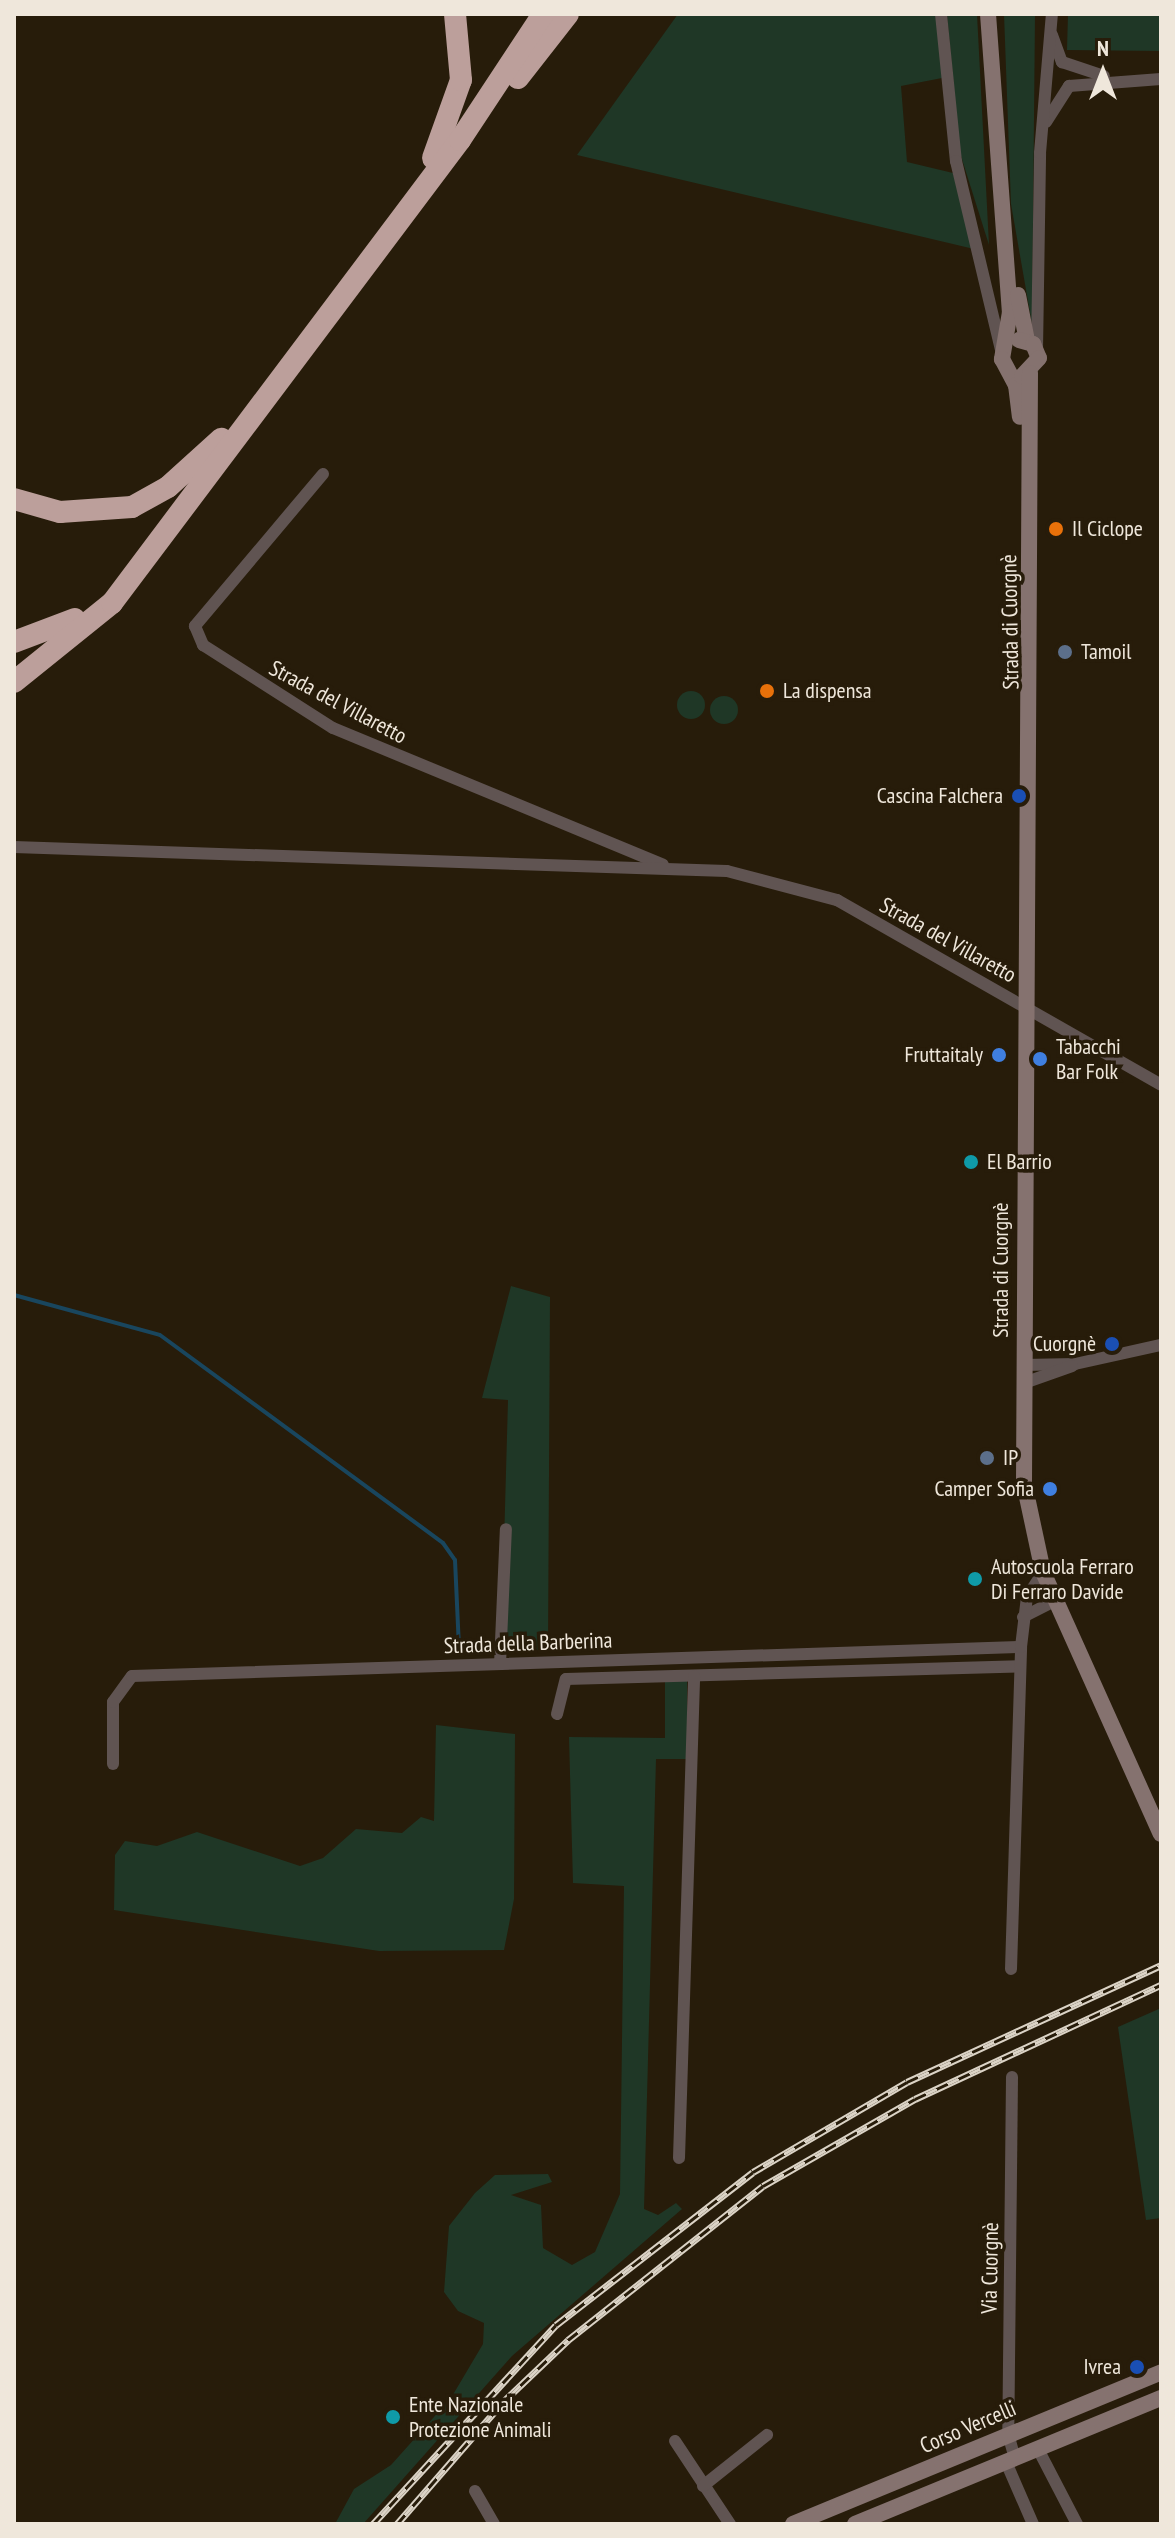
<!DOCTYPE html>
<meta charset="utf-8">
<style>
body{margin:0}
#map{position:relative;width:1175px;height:2538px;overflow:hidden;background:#271c0a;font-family:"PT Sans Narrow",sans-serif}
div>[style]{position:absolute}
.green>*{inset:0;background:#1f3726}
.round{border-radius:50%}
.stream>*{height:4px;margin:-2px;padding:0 2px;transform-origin:2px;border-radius:2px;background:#19465e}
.street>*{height:12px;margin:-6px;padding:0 6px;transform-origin:6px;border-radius:6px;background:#605452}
.secondary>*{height:16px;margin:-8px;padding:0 8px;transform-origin:8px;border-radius:8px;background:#85726f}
.highway>*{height:22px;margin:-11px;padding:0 11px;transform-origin:11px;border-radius:11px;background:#bc9f9b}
.rail>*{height:7px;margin-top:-3.5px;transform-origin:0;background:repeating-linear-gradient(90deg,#271c0a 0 12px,#dbd3c6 0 24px);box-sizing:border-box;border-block:2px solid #dbd3c6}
.dots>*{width:22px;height:22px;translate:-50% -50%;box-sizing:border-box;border:4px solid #271c0a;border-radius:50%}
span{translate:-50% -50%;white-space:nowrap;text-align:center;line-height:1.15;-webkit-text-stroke:7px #271c0a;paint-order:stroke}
.poi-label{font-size:22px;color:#efe7db}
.left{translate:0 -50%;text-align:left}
.right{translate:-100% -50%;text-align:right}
.street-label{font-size:22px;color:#efe7db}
.frame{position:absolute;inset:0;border:16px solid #efe7db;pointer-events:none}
.north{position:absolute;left:1063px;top:32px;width:80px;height:80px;-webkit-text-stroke:6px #271c0a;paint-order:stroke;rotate:0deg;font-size:22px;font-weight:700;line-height:32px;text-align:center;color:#efe7db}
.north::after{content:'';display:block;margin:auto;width:28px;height:36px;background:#efe7db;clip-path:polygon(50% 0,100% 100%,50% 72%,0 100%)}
</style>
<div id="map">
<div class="green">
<div style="clip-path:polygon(678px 14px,937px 14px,942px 78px,901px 86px,907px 162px,953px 173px,974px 249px,577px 155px)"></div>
<div style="clip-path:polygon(947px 14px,977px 14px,989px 245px,960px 153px)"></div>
<div style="clip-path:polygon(1004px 14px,1035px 14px,1032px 324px,1011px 204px)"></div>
<div style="clip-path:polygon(1068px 14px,1161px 14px,1161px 51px,1067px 50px)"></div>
<div class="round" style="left:677px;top:691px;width:28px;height:28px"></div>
<div class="round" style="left:710px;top:696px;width:28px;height:28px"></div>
<div style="clip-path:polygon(511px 1286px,550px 1297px,548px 1650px,501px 1651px,508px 1400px,482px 1398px)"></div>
<div style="clip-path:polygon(687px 1680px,687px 1759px,656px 1759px,644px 2209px,658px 2215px,676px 2203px,682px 2209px,512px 2356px,363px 2524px,335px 2524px,354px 2489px,391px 2465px,451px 2398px,483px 2344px,484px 2323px,458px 2311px,444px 2292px,449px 2226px,475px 2193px,495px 2175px,548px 2174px,552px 2182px,511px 2195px,541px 2205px,543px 2248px,572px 2265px,595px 2252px,620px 2194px,624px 1886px,573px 1883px,569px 1737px,665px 1738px,665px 1681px)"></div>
<div style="clip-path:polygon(436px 1725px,515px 1734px,514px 1899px,504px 1950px,379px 1951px,114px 1910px,115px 1855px,125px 1841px,157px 1846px,197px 1832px,300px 1866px,323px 1858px,356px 1829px,402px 1833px,421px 1817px,434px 1821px)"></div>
<div style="clip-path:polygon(1161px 2008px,1161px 2218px,1146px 2220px,1118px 2027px)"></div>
</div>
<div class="stream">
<div style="left:14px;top:1295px;width:151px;rotate:15.3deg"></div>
<div style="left:160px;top:1335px;width:351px;rotate:36.3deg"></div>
<div style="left:443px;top:1543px;width:21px;rotate:55deg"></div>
<div style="left:455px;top:1560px;width:88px;rotate:87.4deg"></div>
</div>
<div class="street">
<div style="left:941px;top:14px;width:148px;rotate:84.2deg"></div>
<div style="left:956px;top:161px;width:198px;rotate:76.6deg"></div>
<div style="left:1052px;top:35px;width:29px;rotate:70deg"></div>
<div style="left:1062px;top:62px;width:44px;rotate:18.4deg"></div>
<div style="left:1046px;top:122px;width:43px;rotate:-57.4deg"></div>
<div style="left:1069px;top:86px;width:92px;rotate:-4.4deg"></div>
<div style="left:1037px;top:350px;width:197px;rotate:-89.1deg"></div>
<div style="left:1040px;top:153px;width:140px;rotate:-85.1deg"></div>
<div style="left:323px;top:474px;width:199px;rotate:130.1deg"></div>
<div style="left:195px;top:626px;width:21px;rotate:67deg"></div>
<div style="left:203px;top:645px;width:154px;rotate:32.6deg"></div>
<div style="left:333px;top:728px;width:357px;rotate:22.5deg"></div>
<div style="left:14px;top:847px;width:713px;rotate:1.93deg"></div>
<div style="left:727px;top:871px;width:114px;rotate:14.8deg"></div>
<div style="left:837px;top:900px;width:373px;rotate:29.7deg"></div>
<div style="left:1024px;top:1365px;width:51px;rotate:-1.1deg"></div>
<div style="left:1075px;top:1364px;width:88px;rotate:-12.5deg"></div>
<div style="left:1024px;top:1383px;width:51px;rotate:-19.5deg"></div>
<div style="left:1023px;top:1617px;width:36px;rotate:-27deg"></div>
<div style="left:500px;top:1664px;width:135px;rotate:-87.5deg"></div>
<div style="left:557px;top:1714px;width:36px;rotate:-76deg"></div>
<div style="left:566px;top:1679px;width:454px;rotate:-1.6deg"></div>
<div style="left:113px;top:1764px;width:62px;rotate:-90deg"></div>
<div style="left:113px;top:1702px;width:32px;rotate:-54deg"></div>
<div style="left:132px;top:1676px;width:889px;rotate:-1.87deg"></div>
<div style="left:1011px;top:1969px;width:322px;rotate:-88.2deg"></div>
<div style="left:1021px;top:1647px;width:50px;rotate:-83.2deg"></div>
<div style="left:1027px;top:1597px;width:30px;rotate:-57deg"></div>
<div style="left:1012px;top:2077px;width:357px;rotate:90.6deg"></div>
<div style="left:1008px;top:2434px;width:26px;rotate:74deg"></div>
<div style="left:679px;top:2158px;width:482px;rotate:-88.2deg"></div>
<div style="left:675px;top:2441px;width:100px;rotate:56.5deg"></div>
<div style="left:1038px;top:2449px;width:85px;rotate:62.5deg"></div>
<div style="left:1006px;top:2462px;width:68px;rotate:66.5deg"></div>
<div style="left:703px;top:2486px;width:82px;rotate:-38.6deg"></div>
<div style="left:475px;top:2491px;width:38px;rotate:60deg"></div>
</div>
<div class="secondary">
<div style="left:988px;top:14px;width:299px;rotate:85.8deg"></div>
<div style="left:1010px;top:312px;width:48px;rotate:99.7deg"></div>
<div style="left:1002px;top:359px;width:30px;rotate:62deg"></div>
<div style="left:1016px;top:385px;width:32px;rotate:83deg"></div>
<div style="left:1018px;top:295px;width:47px;rotate:78.9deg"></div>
<div style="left:1019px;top:340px;width:15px;rotate:16deg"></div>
<div style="left:1033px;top:344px;width:15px;rotate:67deg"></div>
<div style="left:1039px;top:358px;width:25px;rotate:133deg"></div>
<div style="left:1030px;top:373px;width:1110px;rotate:90.31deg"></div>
<div style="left:1024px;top:1483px;width:91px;rotate:77.9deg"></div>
<div style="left:1043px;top:1572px;width:287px;rotate:65.8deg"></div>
<div style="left:793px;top:2524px;width:398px;rotate:-22.4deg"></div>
<div style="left:855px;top:2524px;width:331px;rotate:-22.4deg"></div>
</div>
<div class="highway">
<div style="left:518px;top:78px;width:81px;rotate:-52deg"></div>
<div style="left:433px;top:158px;width:83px;rotate:-70.3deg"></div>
<div style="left:461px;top:80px;width:66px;rotate:-95.2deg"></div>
<div style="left:14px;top:499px;width:48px;rotate:15.8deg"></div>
<div style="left:60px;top:512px;width:72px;rotate:-4deg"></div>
<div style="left:132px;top:507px;width:41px;rotate:-29.1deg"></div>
<div style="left:168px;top:487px;width:72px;rotate:-42.2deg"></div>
<div style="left:14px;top:642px;width:65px;rotate:-20.7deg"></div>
<div style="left:14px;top:682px;width:126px;rotate:-38.9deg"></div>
<div style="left:112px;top:603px;width:579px;rotate:-53.07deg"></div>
<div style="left:460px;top:140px;width:151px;rotate:-56.6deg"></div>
</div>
<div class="rail">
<div style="left:373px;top:2524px;width:270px;rotate:-47.4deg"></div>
<div style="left:556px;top:2325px;width:249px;rotate:-37.8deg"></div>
<div style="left:753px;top:2172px;width:178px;rotate:-30.3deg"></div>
<div style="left:907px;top:2082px;width:280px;rotate:-24.7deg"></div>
<div style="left:397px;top:2524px;width:162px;rotate:-49deg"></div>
<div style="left:503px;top:2402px;width:90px;rotate:-43.6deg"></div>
<div style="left:568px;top:2340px;width:248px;rotate:-38.3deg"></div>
<div style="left:763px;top:2186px;width:175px;rotate:-29.8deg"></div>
<div style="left:915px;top:2099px;width:271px;rotate:-24.9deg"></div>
</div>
<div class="dots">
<div style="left:1056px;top:529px;background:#e8710a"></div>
<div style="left:1065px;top:652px;background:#5c6f8a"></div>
<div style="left:767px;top:691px;background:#e8710a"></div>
<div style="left:1019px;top:796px;background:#1a4fb4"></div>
<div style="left:999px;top:1055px;background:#3f7fe0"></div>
<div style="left:1040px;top:1059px;background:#3f7fe0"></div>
<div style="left:971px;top:1162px;background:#0f9aa8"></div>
<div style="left:1112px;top:1344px;background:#1a4fb4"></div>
<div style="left:987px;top:1458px;background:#5c6f8a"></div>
<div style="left:1050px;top:1489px;background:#3f7fe0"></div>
<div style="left:975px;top:1579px;background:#0f9aa8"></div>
<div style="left:1137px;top:2367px;background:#1a4fb4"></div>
<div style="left:393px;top:2417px;background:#0f9aa8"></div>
</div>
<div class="poi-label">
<span class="left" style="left:1072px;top:529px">Il Ciclope</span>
<span class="left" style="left:1081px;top:652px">Tamoil</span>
<span class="left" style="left:783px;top:691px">La dispensa</span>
<span class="right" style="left:1003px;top:796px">Cascina Falchera</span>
<span class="left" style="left:1056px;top:1059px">Tabacchi<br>Bar Folk</span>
<span class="right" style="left:983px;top:1055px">Fruttaitaly</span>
<span class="left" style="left:987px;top:1162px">El Barrio</span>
<span class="right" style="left:1096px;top:1344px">Cuorgnè</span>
<span class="left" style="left:1003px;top:1458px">IP</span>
<span class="right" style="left:1034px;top:1489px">Camper Sofia</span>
<span class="left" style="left:991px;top:1579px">Autoscuola Ferraro<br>Di Ferraro Davide</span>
<span class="right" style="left:1121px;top:2367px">Ivrea</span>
<span class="left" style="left:409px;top:2417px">Ente Nazionale<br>Protezione Animali</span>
</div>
<div class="street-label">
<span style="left:1010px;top:622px;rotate:-91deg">Strada di Cuorgnè</span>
<span style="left:338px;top:702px;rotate:28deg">Strada del Villaretto</span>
<span style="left:948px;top:940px;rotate:29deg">Strada del Villaretto</span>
<span style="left:1001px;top:1270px;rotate:-90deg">Strada di Cuorgnè</span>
<span style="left:528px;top:1643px;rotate:-2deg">Strada della Barberina</span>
<span style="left:990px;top:2268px;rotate:-89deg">Via Cuorgnè</span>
<span style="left:968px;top:2427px;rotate:-23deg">Corso Vercelli</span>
</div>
<div class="frame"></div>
<div class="north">N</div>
</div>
